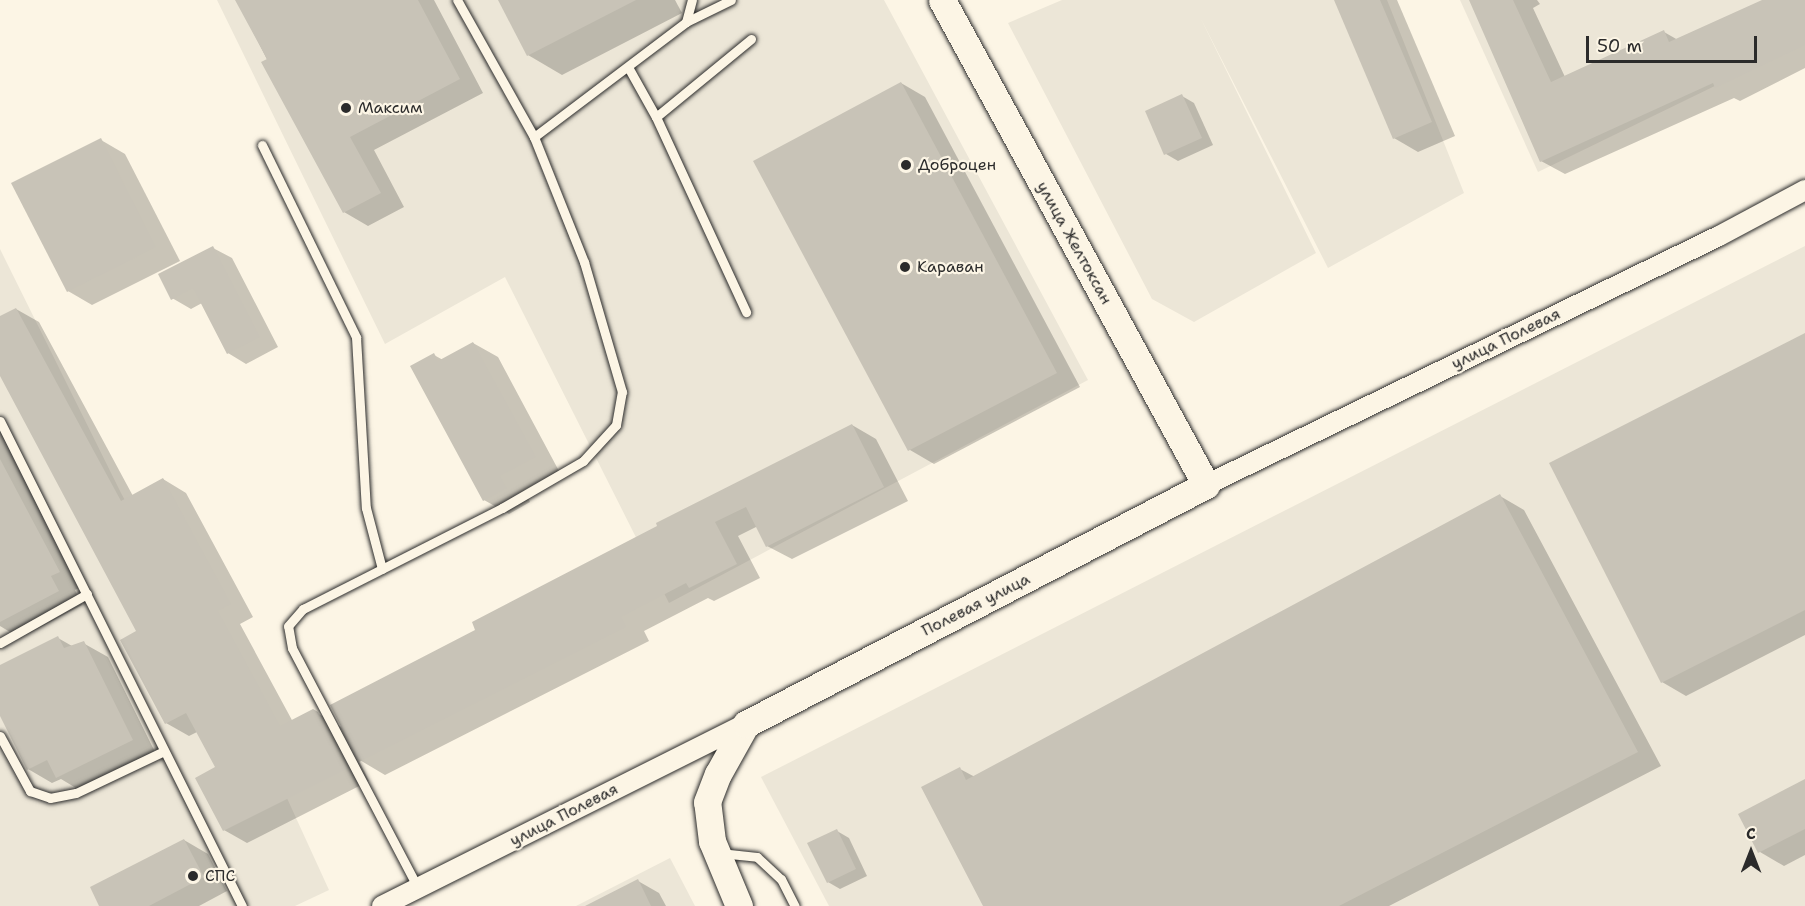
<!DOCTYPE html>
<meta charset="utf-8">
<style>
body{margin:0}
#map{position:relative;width:1805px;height:906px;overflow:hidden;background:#fcf5e5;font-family:"Shantell Sans",sans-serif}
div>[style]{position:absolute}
.built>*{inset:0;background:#ece6d7}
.shadow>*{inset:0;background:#0003}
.building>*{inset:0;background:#c8c3b7}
.roads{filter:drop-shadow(0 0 2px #2b2b2b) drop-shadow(0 0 2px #2b2b2b)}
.lane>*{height:9px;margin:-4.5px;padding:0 4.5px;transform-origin:4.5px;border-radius:4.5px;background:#fcf5e5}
.street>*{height:20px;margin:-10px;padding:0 10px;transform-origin:10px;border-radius:10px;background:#fcf5e5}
.secondary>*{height:27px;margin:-13.5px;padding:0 13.5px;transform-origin:13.5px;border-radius:13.5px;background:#fcf5e5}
.dots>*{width:16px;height:16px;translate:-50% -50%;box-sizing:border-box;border:3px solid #fcf5e5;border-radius:50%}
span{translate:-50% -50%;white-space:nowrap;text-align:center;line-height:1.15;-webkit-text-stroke:4.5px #fcf5e5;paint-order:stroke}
.poi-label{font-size:16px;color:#2b2b2b}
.left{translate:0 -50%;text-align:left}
.street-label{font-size:16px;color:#2b2b2b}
.north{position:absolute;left:1721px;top:822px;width:60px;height:60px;-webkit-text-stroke:4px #fcf5e5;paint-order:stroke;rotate:0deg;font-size:16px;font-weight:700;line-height:24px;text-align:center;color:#2b2b2b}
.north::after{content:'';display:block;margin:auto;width:21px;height:27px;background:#2b2b2b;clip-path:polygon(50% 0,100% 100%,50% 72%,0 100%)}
.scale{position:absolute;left:1586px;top:36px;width:171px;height:27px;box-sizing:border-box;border:3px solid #2b2b2b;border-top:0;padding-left:8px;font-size:18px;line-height:21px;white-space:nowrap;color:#2b2b2b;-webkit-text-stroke:4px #fcf5e5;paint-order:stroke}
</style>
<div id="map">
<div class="built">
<div style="clip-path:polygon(217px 0,884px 0,1088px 380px,669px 603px,505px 277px,385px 344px)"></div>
<div style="clip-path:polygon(1062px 0,1387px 0,1464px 193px,1328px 268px,1201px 19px,1316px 253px,1194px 322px,1152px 299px,1008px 23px)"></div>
<div style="clip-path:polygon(1460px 0,1805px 0,1805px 42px,1538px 172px)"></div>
<div style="clip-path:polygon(1805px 246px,1805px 906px,829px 906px,761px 777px)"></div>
<div style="clip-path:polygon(0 249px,121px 493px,286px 796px,329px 890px,295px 906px,0 906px)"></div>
<div style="clip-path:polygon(670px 858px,695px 906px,576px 906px)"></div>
</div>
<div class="shadow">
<div style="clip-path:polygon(237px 0,434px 0,483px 93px,374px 150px,404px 207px,368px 226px,344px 212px)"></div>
<div style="clip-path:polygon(500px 0,675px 0,682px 13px,562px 75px,528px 55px)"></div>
<div style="clip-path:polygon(1337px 0,1397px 0,1455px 136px,1418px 152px,1394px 138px)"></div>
<div style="clip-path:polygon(1471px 0,1537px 0,1540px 4px,1533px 8px,1565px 77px,1664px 32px,1678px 40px,1766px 0,1805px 0,1805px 68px,1740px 101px,1734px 98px,1565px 174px,1541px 161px)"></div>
<div style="clip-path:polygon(901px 83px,925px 97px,1080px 387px,934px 464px,910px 450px,755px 162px)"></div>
<div style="clip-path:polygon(1182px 96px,1194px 103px,1213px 145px,1178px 161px,1166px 154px)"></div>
<div style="clip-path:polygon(101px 140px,125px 154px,180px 261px,92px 305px,68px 291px)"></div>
<div style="clip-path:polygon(213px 248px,232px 258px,278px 347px,246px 364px,228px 353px,202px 303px,191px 309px,172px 298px)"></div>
<div style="clip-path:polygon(16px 309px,39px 322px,133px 496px,163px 479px,186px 493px,253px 617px,240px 624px,293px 722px,317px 713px,343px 728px,477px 630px,852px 425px,876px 439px,908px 501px,792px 559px,767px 546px,758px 526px,738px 536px,760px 578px,714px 601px,708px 598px,644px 631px,649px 641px,385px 775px,358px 759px,369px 781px,247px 843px,224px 830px,217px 768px,197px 732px,189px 736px,166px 723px,138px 631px,0 373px,0 318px)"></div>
<div style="clip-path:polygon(1805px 335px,1805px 635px,1686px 696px,1662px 682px)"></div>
<div style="clip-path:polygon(473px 343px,498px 357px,559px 471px,524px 490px,530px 502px,509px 514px,484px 500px,434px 355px,443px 360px)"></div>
<div style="clip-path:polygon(0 429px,83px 586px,75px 590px,82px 605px,20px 638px,0 626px)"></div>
<div style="clip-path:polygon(1500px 496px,1524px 510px,1661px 766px,1389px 906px,985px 906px,960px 769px,975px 777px)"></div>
<div style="clip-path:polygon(58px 638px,72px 646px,83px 643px,108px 657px,156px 754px,81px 791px,61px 779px,52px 783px,28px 769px,0 713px,0 667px)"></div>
<div style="clip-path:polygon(1805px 780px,1805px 855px,1784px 866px,1760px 852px,1740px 815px)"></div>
<div style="clip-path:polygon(837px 831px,849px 838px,867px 876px,840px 889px,828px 882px)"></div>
<div style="clip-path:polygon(184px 840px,208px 854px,227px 891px,199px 906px,101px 906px)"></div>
<div style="clip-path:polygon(638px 881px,659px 893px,666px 906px,588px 906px)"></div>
</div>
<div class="building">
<div style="clip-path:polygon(235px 0,418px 0,460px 79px,350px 137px,381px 193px,343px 213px,261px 62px,267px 59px)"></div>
<div style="clip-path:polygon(498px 0,636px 0,527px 56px)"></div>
<div style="clip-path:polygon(1334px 0,1380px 0,1432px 122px,1393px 139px)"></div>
<div style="clip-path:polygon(1469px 0,1513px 0,1551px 82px,1664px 30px,1669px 42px,1762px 0,1805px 0,1805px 45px,1715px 88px,1713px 83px,1540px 162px)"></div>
<div style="clip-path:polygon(901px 82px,1057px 373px,908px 451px,753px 161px)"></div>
<div style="clip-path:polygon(1182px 94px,1202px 138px,1164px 155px,1145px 111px)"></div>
<div style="clip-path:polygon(101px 138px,156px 247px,67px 292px,11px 183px)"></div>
<div style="clip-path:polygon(213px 246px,260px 337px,227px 354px,193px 288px,171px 300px,158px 274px)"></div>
<div style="clip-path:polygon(16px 308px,121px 501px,163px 478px,231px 604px,218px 611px,280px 726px,313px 709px,318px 712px,345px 770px,223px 831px,195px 778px,215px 767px,186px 713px,165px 724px,120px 640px,136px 631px,0 376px,0 316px)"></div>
<div style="clip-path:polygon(1805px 333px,1805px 610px,1661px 683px,1549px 463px)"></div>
<div style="clip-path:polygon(473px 342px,536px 457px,500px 476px,507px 488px,483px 501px,410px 366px,434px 353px,438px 361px)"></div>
<div style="clip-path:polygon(852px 424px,884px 487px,766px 547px,746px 507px,715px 522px,737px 564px,689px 588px,686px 583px,621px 617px,626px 627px,359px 762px,330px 705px,475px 630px,472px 622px,657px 526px,656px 523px)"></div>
<div style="clip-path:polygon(0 459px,60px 572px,51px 576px,59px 591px,0 622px)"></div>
<div style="clip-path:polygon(1500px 494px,1638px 752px,1339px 906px,983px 906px,921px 787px,960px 767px,966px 780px)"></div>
<div style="clip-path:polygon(58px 636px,64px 648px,84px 641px,133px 740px,56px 778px,47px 760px,27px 770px,0 716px,0 665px)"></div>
<div style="clip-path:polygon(1805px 779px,1805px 829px,1758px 853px,1738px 814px)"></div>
<div style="clip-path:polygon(837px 829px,856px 869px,827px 883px,807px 843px)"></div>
<div style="clip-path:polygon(184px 839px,204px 877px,149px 906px,99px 906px,90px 887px)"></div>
<div style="clip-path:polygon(638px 879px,651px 906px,585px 906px)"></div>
</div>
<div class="roads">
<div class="lane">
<div style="left:686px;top:22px;width:23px;rotate:-75deg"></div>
<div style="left:628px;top:67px;width:57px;rotate:60.8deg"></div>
<div style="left:656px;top:117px;width:215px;rotate:65.2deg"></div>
<div style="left:656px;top:117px;width:123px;rotate:-39.4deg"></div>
<div style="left:534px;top:137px;width:191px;rotate:-37.1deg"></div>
<div style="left:686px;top:22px;width:50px;rotate:-26.1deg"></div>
<div style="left:262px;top:145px;width:214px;rotate:63.9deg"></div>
<div style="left:356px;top:337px;width:171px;rotate:86.7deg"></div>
<div style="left:366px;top:508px;width:63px;rotate:75.3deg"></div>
<div style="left:0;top:421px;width:542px;rotate:63.48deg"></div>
<div style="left:0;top:643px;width:100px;rotate:-29.4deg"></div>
<div style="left:0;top:736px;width:63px;rotate:61.4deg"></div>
<div style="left:30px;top:791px;width:21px;rotate:19deg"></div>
<div style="left:50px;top:798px;width:26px;rotate:-11deg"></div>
<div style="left:76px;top:793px;width:95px;rotate:-25.5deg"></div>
<div style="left:720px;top:853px;width:37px;rotate:6deg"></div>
<div style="left:757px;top:857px;width:33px;rotate:43deg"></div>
<div style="left:781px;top:879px;width:30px;rotate:63deg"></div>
<div style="left:418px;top:888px;width:271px;rotate:-117.7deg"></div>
<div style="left:292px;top:648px;width:22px;rotate:-100deg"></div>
<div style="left:288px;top:626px;width:23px;rotate:-49deg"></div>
<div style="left:303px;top:609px;width:223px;rotate:-26.9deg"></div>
<div style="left:502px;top:508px;width:94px;rotate:-30.1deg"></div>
<div style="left:583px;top:461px;width:49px;rotate:-47.5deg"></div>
<div style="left:616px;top:425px;width:34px;rotate:-80deg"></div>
<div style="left:622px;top:392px;width:135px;rotate:-106.3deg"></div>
<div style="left:584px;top:262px;width:135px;rotate:-111.8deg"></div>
<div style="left:534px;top:137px;width:157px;rotate:-119.3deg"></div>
</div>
<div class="street">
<div style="left:1206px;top:485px;width:570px;rotate:-25.89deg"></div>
<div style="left:1719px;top:236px;width:98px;rotate:-28.1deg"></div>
<div style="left:382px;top:906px;width:407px;rotate:-26.6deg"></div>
</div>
<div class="secondary">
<div style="left:739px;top:906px;width:70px;rotate:-112.6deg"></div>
<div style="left:712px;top:841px;width:39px;rotate:-97deg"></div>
<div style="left:707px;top:802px;width:30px;rotate:-69deg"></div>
<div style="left:718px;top:774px;width:57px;rotate:-60.8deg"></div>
<div style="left:746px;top:724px;width:518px;rotate:-27.45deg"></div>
<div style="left:1206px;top:485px;width:552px;rotate:-118.56deg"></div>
</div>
</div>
<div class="dots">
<div style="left:346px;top:108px;background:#2b2b2b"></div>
<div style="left:906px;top:165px;background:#2b2b2b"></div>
<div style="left:905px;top:267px;background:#2b2b2b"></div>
<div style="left:193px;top:876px;background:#2b2b2b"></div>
</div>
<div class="poi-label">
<span class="left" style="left:358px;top:108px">Максим</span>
<span class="left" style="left:918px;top:165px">Доброцен</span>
<span class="left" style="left:917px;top:267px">Караван</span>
<span class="left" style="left:205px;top:876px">СПС</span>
</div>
<div class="street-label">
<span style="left:1074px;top:243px;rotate:61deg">улица Желтоксан</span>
<span style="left:1506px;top:339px;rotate:-26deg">улица Полевая</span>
<span style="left:976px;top:605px;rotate:-27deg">Полевая улица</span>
<span style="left:564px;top:815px;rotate:-27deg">улица Полевая</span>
</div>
<div class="north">С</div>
<div class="scale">50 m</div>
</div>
